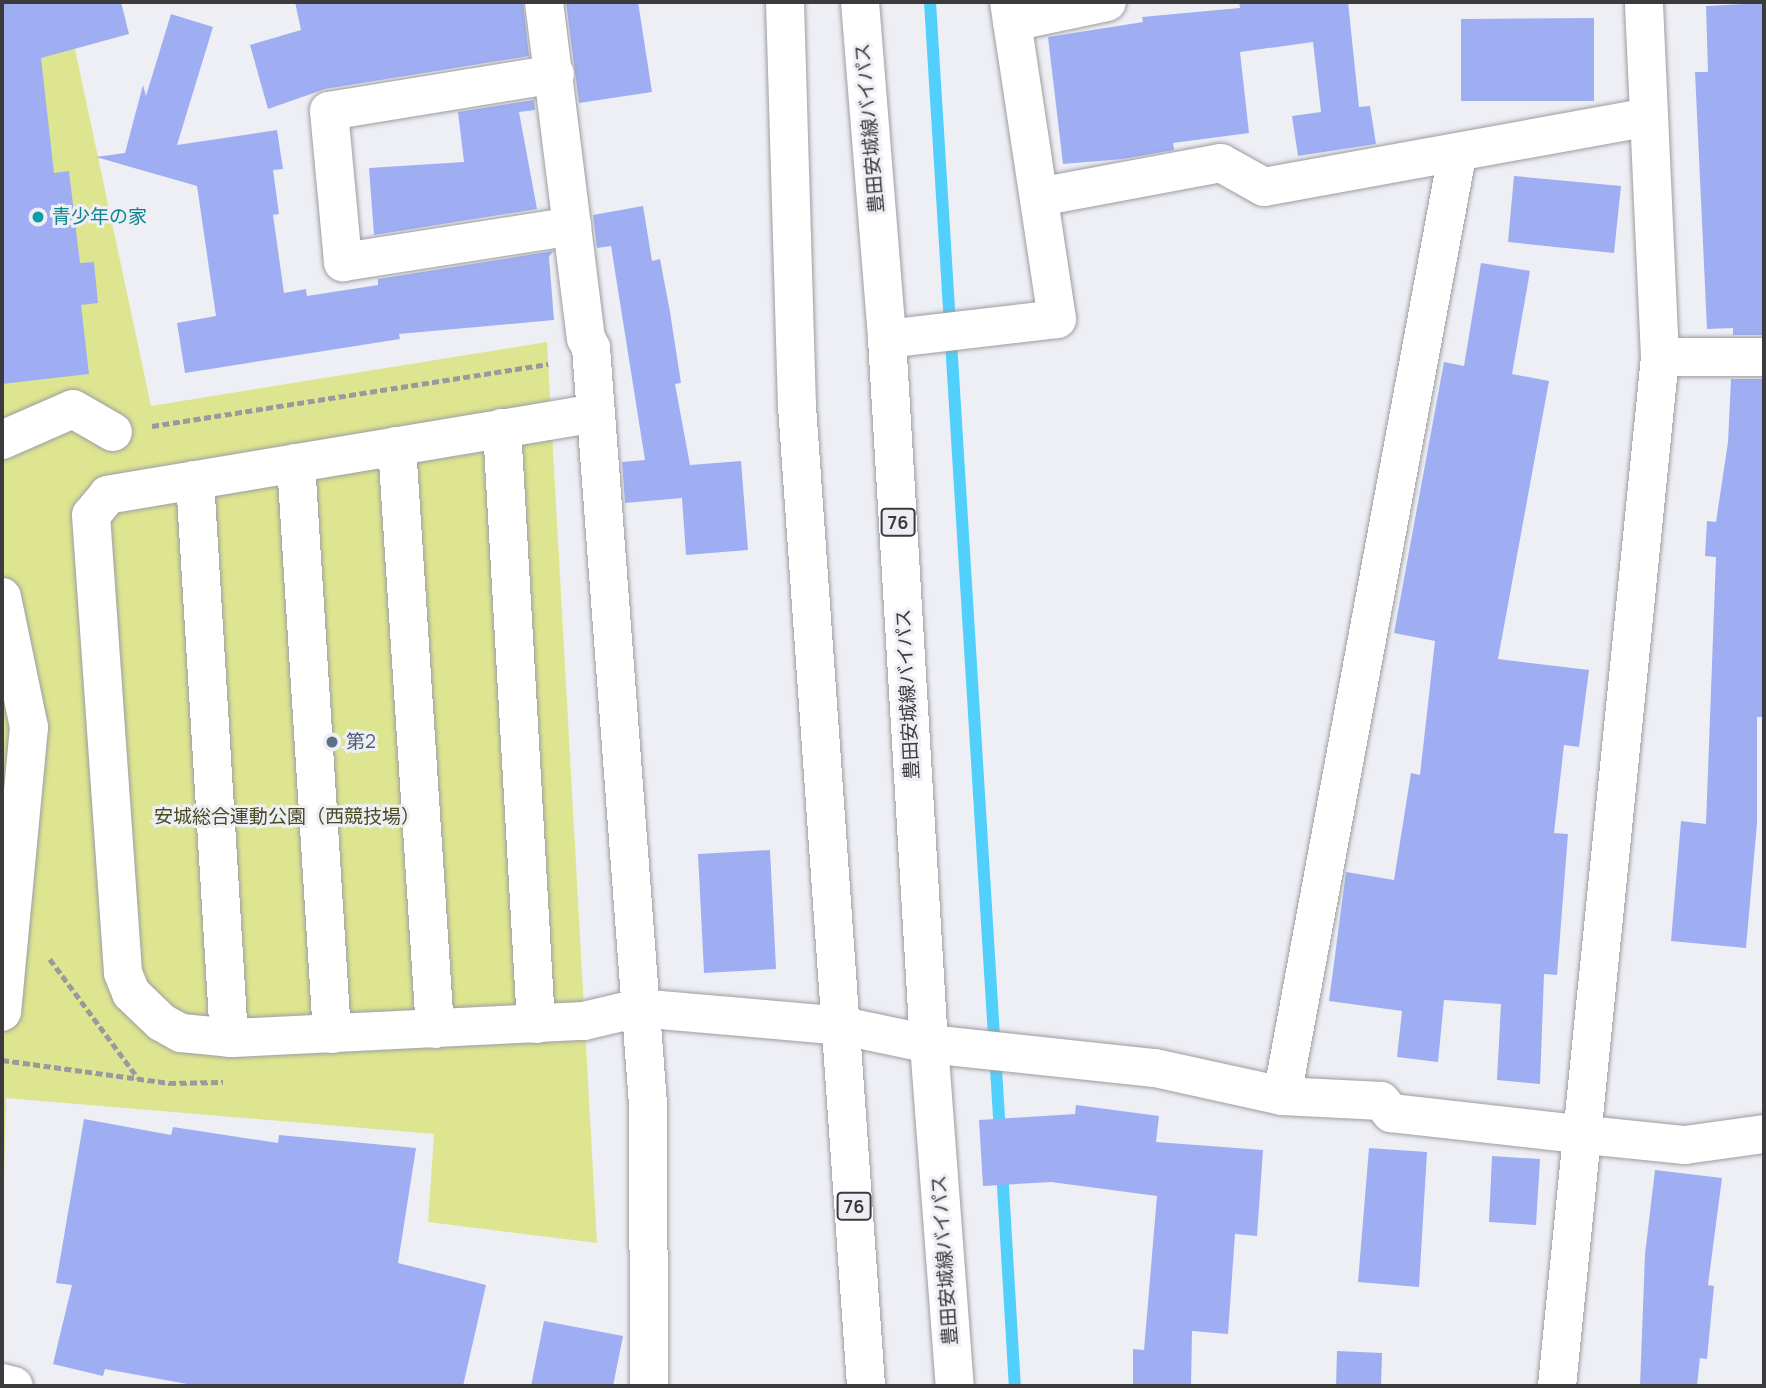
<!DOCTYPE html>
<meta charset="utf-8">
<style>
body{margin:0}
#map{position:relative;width:1766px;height:1388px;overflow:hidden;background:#eeeff4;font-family:Manrope,"Noto Sans JP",sans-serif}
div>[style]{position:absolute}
.green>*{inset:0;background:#dee590}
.stream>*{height:12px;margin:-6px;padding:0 6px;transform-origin:6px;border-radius:6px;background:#52d0fb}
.building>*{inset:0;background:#9faef3}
.path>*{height:4.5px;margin-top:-2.25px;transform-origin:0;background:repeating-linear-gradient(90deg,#999a9e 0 7px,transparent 0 10.5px)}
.roads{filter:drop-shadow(0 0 2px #9c9da2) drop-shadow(0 0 2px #9c9da2)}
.minor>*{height:38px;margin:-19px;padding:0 19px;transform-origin:19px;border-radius:19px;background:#fff}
.major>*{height:38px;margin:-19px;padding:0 19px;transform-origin:19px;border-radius:19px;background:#fff}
.dots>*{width:19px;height:19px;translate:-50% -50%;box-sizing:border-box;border:4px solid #eeeff4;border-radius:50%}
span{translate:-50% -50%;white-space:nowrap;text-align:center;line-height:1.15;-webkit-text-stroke:6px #eeeff4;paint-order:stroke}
.shield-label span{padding:2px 5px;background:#eeeff4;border:2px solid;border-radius:5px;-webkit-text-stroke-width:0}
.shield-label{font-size:18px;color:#3b3b3d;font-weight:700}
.street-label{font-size:19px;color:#3b3b3d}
.culture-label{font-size:19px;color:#0d838f}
.left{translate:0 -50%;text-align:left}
.service-label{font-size:19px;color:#4e5e75}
.park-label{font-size:19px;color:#484b21}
.frame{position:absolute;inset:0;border:4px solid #3b3b3d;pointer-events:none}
</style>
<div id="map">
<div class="green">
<div style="clip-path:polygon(2px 2px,65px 2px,151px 406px,547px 342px,597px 1243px,428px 1222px,434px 1134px,6px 1098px,2px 1270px)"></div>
</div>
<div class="stream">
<div style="left:930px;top:2px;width:1134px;rotate:86.46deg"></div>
<div style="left:1002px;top:1170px;width:216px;rotate:86.6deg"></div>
</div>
<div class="building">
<div style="clip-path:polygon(2px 2px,121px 2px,129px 34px,41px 58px,54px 173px,69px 171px,80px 263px,94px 262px,98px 303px,81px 305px,89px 374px,2px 384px)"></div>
<div style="clip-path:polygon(295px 2px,523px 2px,529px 56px,325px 89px,268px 109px,250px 45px,301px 30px)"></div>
<div style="clip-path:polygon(566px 2px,638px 2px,652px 92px,579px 103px)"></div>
<div style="clip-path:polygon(1239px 2px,1348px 2px,1359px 107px,1370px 106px,1376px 144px,1298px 156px,1292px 116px,1321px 112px,1313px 42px,1240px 52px,1249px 133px,1173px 143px,1174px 150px,1123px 159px,1063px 164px,1048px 37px,1143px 22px,1142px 17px,1240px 8px)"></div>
<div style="clip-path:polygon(1764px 3px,1764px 335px,1733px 335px,1733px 328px,1707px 329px,1695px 72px,1708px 72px,1706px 6px)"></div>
<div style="clip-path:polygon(171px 14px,213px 27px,177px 145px,277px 130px,283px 169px,273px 170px,279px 214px,273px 215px,284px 293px,306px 289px,307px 296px,378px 285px,378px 279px,553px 251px,549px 257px,554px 320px,399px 334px,400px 339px,185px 373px,177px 323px,216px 316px,197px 186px,96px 157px,125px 153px,143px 85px,146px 96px)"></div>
<div style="clip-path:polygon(1594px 18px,1594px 101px,1461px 101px,1461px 19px)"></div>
<div style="clip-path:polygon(534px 100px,535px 110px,519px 112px,537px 209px,374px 235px,369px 168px,464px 162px,458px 112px)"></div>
<div style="clip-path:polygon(1514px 176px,1621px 186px,1614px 253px,1508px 242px)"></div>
<div style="clip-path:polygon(643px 206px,652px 261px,660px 259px,670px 312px,681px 383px,675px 384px,690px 465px,741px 461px,748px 550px,686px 555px,682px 498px,625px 503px,622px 462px,645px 460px,611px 246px,597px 248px,593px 215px)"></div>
<div style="clip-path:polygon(1481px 263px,1530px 271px,1512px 374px,1549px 381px,1498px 659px,1589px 670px,1579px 747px,1564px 745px,1554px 833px,1568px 834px,1557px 975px,1544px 974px,1540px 1084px,1497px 1080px,1501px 1004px,1444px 1000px,1438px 1062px,1397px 1057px,1402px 1011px,1329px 1001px,1346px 872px,1394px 880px,1411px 773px,1420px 775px,1435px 641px,1394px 633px,1444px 362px,1464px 366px)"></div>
<div style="clip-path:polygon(1731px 379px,1764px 379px,1764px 717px,1757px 717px,1757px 823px,1746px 948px,1671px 941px,1681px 821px,1706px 824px,1716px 557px,1705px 556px,1707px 521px,1716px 522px,1728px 442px)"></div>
<div style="clip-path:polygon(770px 850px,776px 969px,704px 973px,698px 854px)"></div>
<div style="clip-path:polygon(1076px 1105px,1159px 1116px,1156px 1142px,1263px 1150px,1257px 1236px,1235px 1234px,1228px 1334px,1192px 1331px,1191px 1386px,1133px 1386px,1133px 1349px,1144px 1350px,1157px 1196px,1051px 1182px,983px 1186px,979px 1120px,1075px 1114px)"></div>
<div style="clip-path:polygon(84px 1119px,171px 1135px,173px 1127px,278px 1143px,279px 1135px,416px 1148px,398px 1263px,486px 1285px,463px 1386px,198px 1386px,105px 1369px,103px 1376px,53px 1364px,72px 1285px,56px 1283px)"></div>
<div style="clip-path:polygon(1369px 1148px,1427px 1152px,1419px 1287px,1358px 1282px)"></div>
<div style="clip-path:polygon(1492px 1156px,1540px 1159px,1536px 1225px,1489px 1222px)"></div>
<div style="clip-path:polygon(1655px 1170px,1722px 1178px,1708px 1285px,1714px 1286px,1707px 1359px,1700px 1358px,1697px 1386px,1640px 1386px,1645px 1254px)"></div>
<div style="clip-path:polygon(544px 1321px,623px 1336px,613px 1386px,531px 1386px)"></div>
<div style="clip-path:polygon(1337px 1351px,1382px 1353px,1381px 1386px,1336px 1386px)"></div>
</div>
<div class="path">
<div style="left:152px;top:426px;width:401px;rotate:-8.9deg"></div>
<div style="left:50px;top:959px;width:148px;rotate:53.5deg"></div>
<div style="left:2px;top:1060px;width:169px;rotate:7.8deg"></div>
<div style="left:169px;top:1083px;width:54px;rotate:-1.1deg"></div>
</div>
<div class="roads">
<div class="minor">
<div style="left:544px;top:2px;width:339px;rotate:82.9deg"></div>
<div style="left:586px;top:338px;width:11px;rotate:63deg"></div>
<div style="left:591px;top:348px;width:758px;rotate:85.69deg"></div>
<div style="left:648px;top:1104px;width:282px;rotate:89.8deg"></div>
<div style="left:1012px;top:22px;width:97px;rotate:-11.9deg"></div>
<div style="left:555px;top:74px;width:229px;rotate:170.7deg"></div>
<div style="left:329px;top:111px;width:152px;rotate:84.7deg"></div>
<div style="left:343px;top:262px;width:232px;rotate:-8.9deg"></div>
<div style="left:1039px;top:197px;width:185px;rotate:-10.6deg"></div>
<div style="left:1221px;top:163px;width:49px;rotate:29.2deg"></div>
<div style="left:1264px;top:187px;width:390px;rotate:-10.3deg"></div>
<div style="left:887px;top:339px;width:171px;rotate:-6.7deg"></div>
<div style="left:1057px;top:319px;width:321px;rotate:-98.6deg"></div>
<div style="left:1660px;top:357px;width:104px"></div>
<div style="left:596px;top:413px;width:495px;rotate:170.5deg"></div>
<div style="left:108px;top:495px;width:26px;rotate:130deg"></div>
<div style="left:91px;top:515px;width:459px;rotate:86deg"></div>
<div style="left:123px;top:973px;width:22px;rotate:68deg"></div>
<div style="left:131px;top:993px;width:42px;rotate:44deg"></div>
<div style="left:161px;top:1022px;width:23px;rotate:29deg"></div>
<div style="left:181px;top:1033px;width:52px;rotate:5.5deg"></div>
<div style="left:233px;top:1038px;width:351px;rotate:-2.8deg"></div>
<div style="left:584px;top:1021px;width:56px;rotate:-13.5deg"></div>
<div style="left:638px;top:1008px;width:206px;rotate:5deg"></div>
<div style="left:843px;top:1026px;width:88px;rotate:11.8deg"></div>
<div style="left:929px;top:1044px;width:227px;rotate:6.1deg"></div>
<div style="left:1155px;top:1068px;width:130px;rotate:12.4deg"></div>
<div style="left:1282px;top:1096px;width:99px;rotate:2.9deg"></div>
<div style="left:1381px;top:1101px;width:16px;rotate:50deg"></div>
<div style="left:1391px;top:1113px;width:196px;rotate:6.4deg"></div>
<div style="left:1586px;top:1135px;width:100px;rotate:5.8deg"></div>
<div style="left:1685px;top:1145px;width:80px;rotate:-7.9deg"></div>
<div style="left:502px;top:428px;width:597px;rotate:86.73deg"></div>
<div style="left:2px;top:440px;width:77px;rotate:-23.6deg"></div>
<div style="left:73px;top:409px;width:46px;rotate:29.9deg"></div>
<div style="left:397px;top:446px;width:584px;rotate:86.27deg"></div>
<div style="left:296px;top:463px;width:572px;rotate:86.39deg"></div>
<div style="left:195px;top:480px;width:559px;rotate:86.51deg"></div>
<div style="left:2px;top:597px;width:133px;rotate:78.3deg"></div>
<div style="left:29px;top:727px;width:286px;rotate:95.4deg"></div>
<div style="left:1282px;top:1096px;width:957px;rotate:-79.46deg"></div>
<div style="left:2px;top:1383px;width:12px;rotate:14deg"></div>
<div style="left:1557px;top:1386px;width:1034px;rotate:-84.28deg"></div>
<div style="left:1660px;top:357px;width:355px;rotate:-92.6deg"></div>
</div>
<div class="major">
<div style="left:785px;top:2px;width:404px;rotate:88.3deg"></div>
<div style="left:797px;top:406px;width:982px;rotate:85.97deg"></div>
<div style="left:860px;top:2px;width:338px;rotate:85.4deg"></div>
<div style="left:887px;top:339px;width:706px;rotate:86.59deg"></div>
<div style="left:929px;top:1044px;width:343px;rotate:85.7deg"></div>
</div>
</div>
<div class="dots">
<div style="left:38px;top:217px;background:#0f9aa8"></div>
<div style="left:332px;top:742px;background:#5c6f8a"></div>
</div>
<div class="shield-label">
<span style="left:898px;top:522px">76</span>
<span style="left:854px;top:1206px">76</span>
</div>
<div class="street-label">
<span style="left:870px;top:128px;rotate:-95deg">豊田安城線バイパス</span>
<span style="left:908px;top:694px;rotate:-93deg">豊田安城線バイパス</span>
<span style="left:945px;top:1260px;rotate:-94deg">豊田安城線バイパス</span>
</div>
<div class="culture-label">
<span class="left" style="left:52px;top:217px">青少年の家</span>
</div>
<div class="service-label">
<span class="left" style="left:346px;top:742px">第2</span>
</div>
<div class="park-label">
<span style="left:287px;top:817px">安城総合運動公園（西競技場）</span>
</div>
<div class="frame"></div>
</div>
